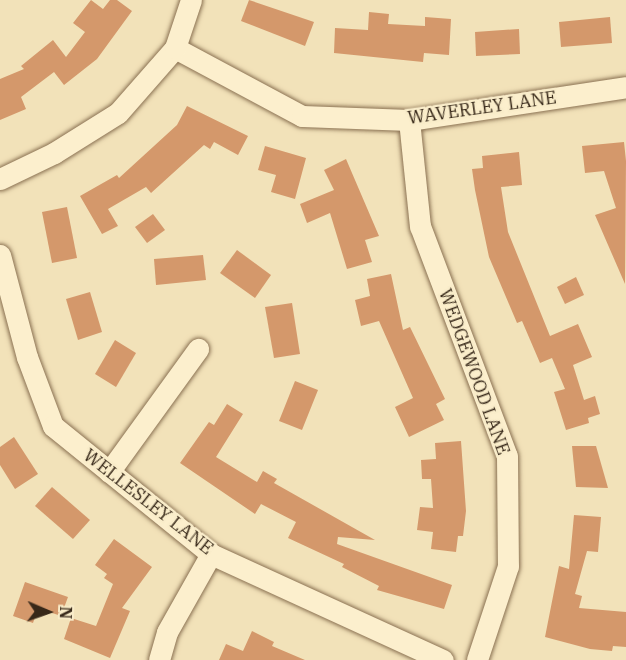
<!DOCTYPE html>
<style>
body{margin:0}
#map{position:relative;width:626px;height:660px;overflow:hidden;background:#f2e2b9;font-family:"IBM Plex Serif",serif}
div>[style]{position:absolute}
.building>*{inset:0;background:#d4986b}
.roads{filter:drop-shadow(0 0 2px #8a7152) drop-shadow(0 0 2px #8a7152)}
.minor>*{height:21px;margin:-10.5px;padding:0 10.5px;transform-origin:10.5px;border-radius:10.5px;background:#fcefcd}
span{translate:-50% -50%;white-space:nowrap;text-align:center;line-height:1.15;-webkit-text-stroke:4.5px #f9ecc9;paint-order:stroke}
.street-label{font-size:18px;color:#372819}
.north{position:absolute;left:18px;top:582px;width:60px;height:60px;-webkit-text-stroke:4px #f9ecc9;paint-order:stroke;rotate:92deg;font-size:16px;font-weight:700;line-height:24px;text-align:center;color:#372819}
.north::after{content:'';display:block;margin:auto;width:21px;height:27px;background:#372819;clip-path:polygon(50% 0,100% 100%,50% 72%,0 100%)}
</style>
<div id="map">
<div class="building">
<div style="clip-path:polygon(91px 0,103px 9px,110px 0,117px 0,132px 11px,97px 59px,64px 85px,54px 72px,21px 97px,26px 109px,0 120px,0 79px,24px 69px,21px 66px,53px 40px,66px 57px,85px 32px,73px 23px)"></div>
<div style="clip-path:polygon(249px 0,314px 22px,305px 46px,241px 21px)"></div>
<div style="clip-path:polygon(369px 12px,389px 14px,388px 24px,425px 26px,425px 17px,451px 19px,449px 55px,424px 53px,423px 62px,334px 53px,335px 28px,368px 30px)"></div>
<div style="clip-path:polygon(610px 17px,612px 43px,561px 47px,559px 22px)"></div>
<div style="clip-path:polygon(519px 29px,520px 54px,476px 56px,475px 32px)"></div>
<div style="clip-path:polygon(187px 106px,248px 136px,238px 155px,214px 142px,210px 149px,204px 145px,151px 193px,146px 187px,108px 209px,118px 226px,102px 234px,80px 196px,117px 175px,119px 178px,177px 125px)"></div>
<div style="clip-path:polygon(624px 142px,626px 161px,625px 284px,595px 215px,616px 208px,604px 171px,585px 173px,582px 146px)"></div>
<div style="clip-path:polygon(265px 146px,306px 158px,295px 199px,271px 192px,276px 175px,258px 170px)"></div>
<div style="clip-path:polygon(519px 152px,522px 185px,501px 187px,508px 232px,550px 336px,578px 324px,592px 357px,573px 365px,584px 400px,595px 396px,600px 414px,588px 418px,589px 423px,566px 430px,554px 392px,565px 389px,552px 358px,540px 363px,522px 321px,517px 323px,489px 257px,475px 190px,472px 169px,483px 168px,482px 156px)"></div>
<div style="clip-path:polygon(346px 159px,379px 236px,365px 240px,372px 262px,347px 269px,330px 213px,307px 223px,300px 204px,334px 190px,324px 170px)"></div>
<div style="clip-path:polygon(67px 207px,77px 258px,52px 263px,42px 212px)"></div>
<div style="clip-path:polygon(153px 214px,165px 230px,147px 243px,135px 227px)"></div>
<div style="clip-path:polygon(237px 250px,271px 275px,255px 298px,220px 273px)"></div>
<div style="clip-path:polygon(203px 255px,206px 280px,156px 285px,154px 259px)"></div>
<div style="clip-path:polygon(391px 274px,403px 330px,410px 327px,445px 399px,436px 404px,444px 420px,409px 437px,395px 407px,413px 398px,379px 321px,361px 326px,355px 300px,370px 296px,367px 279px)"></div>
<div style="clip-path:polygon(576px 277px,584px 295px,565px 304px,557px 287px)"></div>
<div style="clip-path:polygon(90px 292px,102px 332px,78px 340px,66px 299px)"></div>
<div style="clip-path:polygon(292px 303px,300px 354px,274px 358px,265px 307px)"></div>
<div style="clip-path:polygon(115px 340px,136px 353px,116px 387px,95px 374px)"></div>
<div style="clip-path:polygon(295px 381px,318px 390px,302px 430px,279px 421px)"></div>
<div style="clip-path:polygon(227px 404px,243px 414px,216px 457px,257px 482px,263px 471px,277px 479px,274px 483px,375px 540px,338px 537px,337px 544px,452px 585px,444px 609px,377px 590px,379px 586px,342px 567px,344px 564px,288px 538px,296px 522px,261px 504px,255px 514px,180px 463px,209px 422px,214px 425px)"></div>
<div style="clip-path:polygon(14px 437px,38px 474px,15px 489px,0 465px,0 447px)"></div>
<div style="clip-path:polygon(461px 441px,466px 511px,463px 536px,458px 536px,456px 552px,431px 549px,433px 532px,417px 530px,420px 507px,433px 508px,431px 479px,422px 479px,421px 460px,436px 459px,435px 443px)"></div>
<div style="clip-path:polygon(572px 446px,596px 446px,608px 488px,576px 487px)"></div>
<div style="clip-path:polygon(52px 487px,90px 520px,73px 539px,35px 506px)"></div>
<div style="clip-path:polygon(574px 515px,601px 517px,598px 552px,587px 551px,575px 594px,582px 596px,579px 608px,626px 612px,626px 647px,613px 646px,612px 651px,590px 649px,545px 637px,559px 566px,569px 569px)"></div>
<div style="clip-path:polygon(114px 539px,152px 567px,122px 608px,130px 611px,110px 658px,64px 639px,71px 618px,96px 626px,113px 584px,104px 578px,107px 574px,95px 565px)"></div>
<div style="clip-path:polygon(25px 582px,68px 597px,61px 616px,38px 608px,33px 623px,13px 616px)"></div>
<div style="clip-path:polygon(252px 631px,274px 642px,272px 646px,305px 660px,219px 660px,226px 644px,243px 651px)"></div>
</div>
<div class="roads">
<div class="minor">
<div style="left:175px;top:48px;width:144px;rotate:28.2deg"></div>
<div style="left:302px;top:116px;width:107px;rotate:2.1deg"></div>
<div style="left:409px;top:120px;width:219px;rotate:-8.6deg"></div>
<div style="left:409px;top:120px;width:107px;rotate:84.1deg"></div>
<div style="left:420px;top:226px;width:246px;rotate:69.3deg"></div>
<div style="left:507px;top:456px;width:110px;rotate:89.5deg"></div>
<div style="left:508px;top:566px;width:99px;rotate:108.3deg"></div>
<div style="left:0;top:179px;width:60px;rotate:-25.7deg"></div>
<div style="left:54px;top:153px;width:75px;rotate:-32deg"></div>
<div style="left:118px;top:113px;width:86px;rotate:-48.8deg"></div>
<div style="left:175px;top:48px;width:51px;rotate:-71.6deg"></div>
<div style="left:0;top:255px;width:106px;rotate:75.2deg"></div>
<div style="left:27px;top:357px;width:74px;rotate:69.4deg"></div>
<div style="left:53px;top:426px;width:203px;rotate:39deg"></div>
<div style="left:211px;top:554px;width:255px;rotate:24.6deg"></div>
<div style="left:109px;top:472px;width:152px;rotate:-54.1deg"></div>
<div style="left:159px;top:660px;width:29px;rotate:-74deg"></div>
<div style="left:167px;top:632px;width:90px;rotate:-60.6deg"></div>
</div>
</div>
<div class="street-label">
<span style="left:482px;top:108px;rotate:-8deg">WAVERLEY LANE</span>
<span style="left:474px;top:372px;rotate:70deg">WEDGEWOOD LANE</span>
<span style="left:148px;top:502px;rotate:38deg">WELLESLEY LANE</span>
</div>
<div class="north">N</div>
</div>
